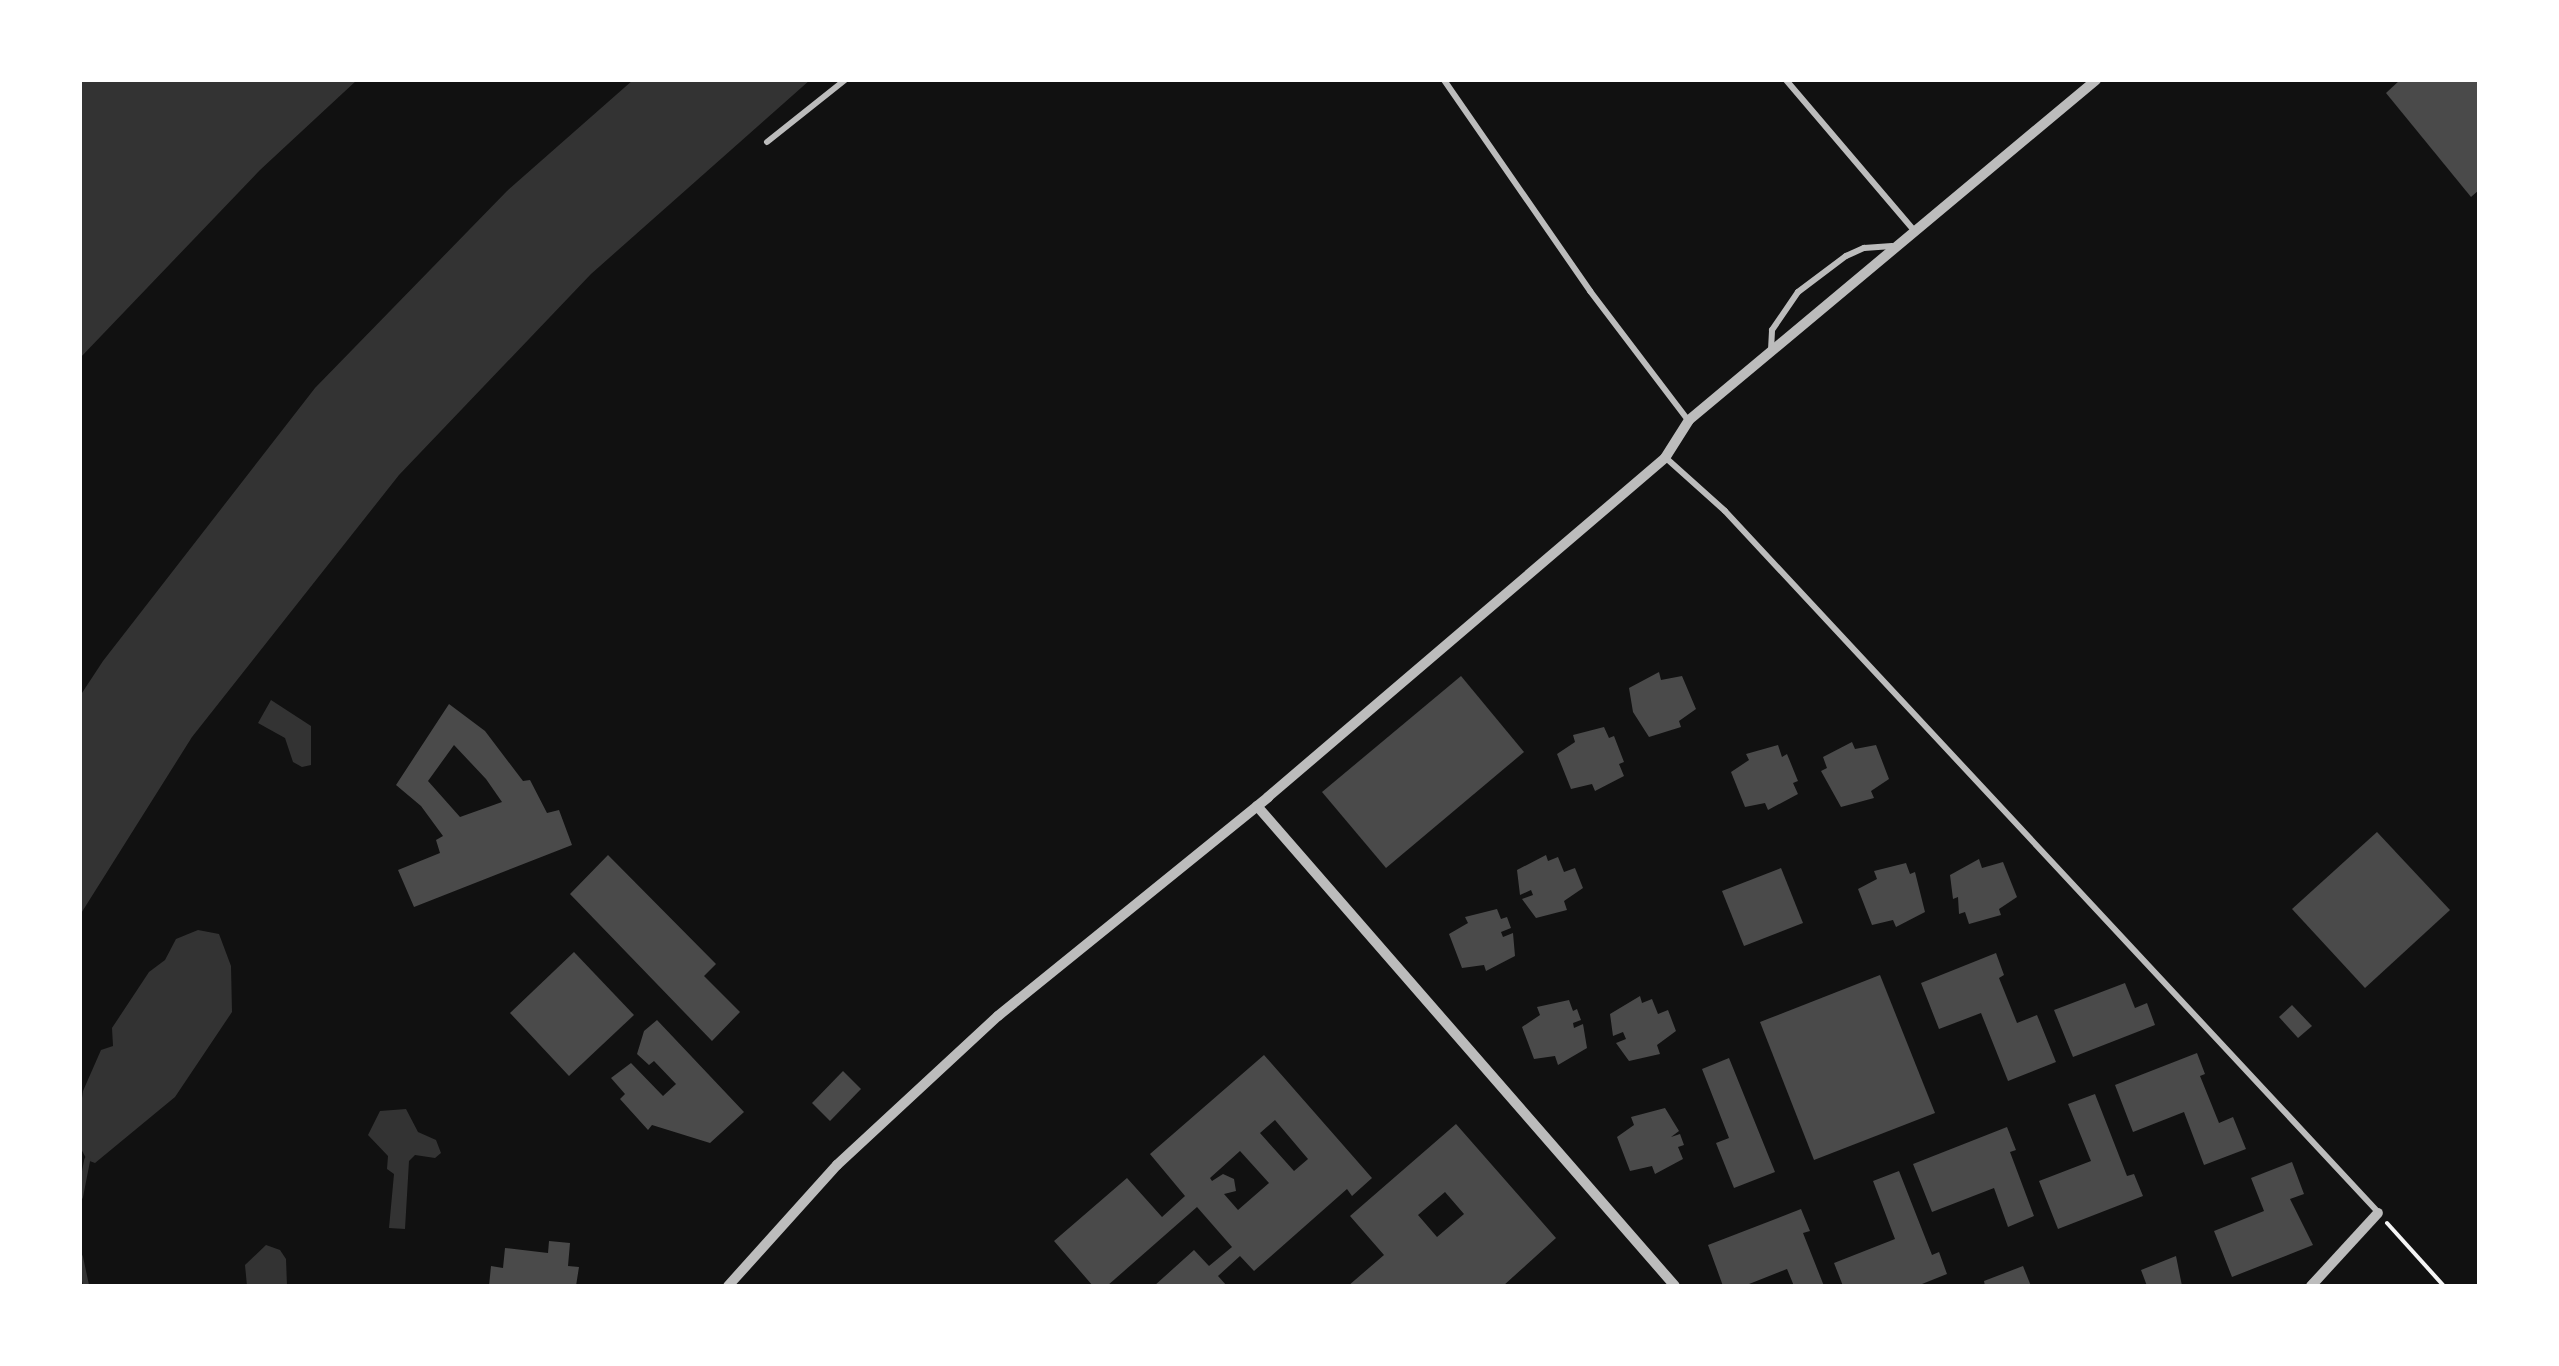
<!DOCTYPE html>
<style>
body{margin:0}
#map{position:relative;width:2559px;height:1366px;overflow:hidden;background:#111;font-family:"Archivo Narrow",sans-serif}
div>[style]{position:absolute}
.water>*{inset:0;background:#333}
.stream>*{height:6px;margin:-3px;padding:0 3px;transform-origin:3px;border-radius:3px;background:#333}
.building>*{inset:0;background:#4a4a4a}
.path>*{height:4px;margin:-2px;padding:0 2px;transform-origin:2px;border-radius:2px;background:#f5f5f5}
.service>*{height:6px;margin:-3px;padding:0 3px;transform-origin:3px;border-radius:3px;background:#bcbcbc}
.minor>*{height:10px;margin:-5px;padding:0 5px;transform-origin:5px;border-radius:5px;background:#bcbcbc}
span{translate:-50% -50%;white-space:nowrap;text-align:center;line-height:1.15;-webkit-text-stroke:9px #fff;paint-order:stroke}
.frame{position:absolute;inset:0;border:82px solid #fff;pointer-events:none}
</style>
<div id="map">
<div class="water">
<div style="clip-path:polygon(80px 80px,357px 80px,260px 170px,80px 358px)"></div>
<div style="clip-path:polygon(633px 80px,810px 80px,591px 274px,399px 475px,192px 737px,80px 915px,80px 696px,103px 661px,315px 388px,507px 191px)"></div>
<div style="clip-path:polygon(271px 700px,311px 726px,311px 765px,302px 767px,293px 762px,285px 738px,258px 723px)"></div>
<div style="clip-path:polygon(198px 930px,219px 934px,231px 966px,232px 1012px,175px 1097px,95px 1163px,87px 1160px,80px 1147px,80px 1112px,83px 1091px,101px 1050px,113px 1046px,112px 1028px,149px 972px,165px 960px,176px 939px)"></div>
<div style="clip-path:polygon(406px 1109px,418px 1132px,436px 1140px,441px 1153px,435px 1158px,415px 1155px,409px 1161px,405px 1229px,389px 1228px,394px 1174px,387px 1169px,388px 1156px,368px 1135px,380px 1111px)"></div>
<div style="clip-path:polygon(266px 1245px,280px 1250px,286px 1259px,287px 1286px,247px 1286px,245px 1265px)"></div>
</div>
<div class="stream">
<div style="left:80px;top:1197px;width:38px;rotate:-79deg"></div>
<div style="left:80px;top:1257px;width:30px;rotate:78deg"></div>
</div>
<div class="building">
<div style="clip-path:polygon(2400px 80px,2479px 80px,2479px 190px,2471px 197px,2386px 93px)"></div>
<div style="clip-path:polygon(1659px 672px,1661px 680px,1682px 676px,1696px 709px,1679px 721px,1681px 727px,1649px 737px,1633px 712px,1629px 688px)"></div>
<div style="clip-path:polygon(1461px 676px,1524px 752px,1386px 868px,1322px 792px)"></div>
<div style="clip-path:polygon(evenodd,449px 704px,485px 731px,523px 781px,530px 780px,547px 813px,559px 810px,572px 845px,414px 907px,398px 870px,440px 853px,436px 840px,443px 836px,421px 806px,396px 785px,449px 704px,454px 745px,486px 779px,502px 802px,460px 817px,428px 781px,454px 745px)"></div>
<div style="clip-path:polygon(1604px 727px,1609px 738px,1614px 736px,1624px 762px,1619px 764px,1624px 776px,1595px 791px,1592px 784px,1571px 789px,1557px 754px,1575px 742px,1573px 735px)"></div>
<div style="clip-path:polygon(1852px 742px,1855px 749px,1876px 745px,1889px 779px,1871px 791px,1874px 798px,1841px 807px,1821px 771px,1827px 768px,1823px 757px)"></div>
<div style="clip-path:polygon(1778px 745px,1782px 757px,1787px 754px,1798px 781px,1793px 783px,1798px 794px,1768px 810px,1765px 803px,1745px 807px,1731px 772px,1749px 760px,1746px 754px)"></div>
<div style="clip-path:polygon(2377px 832px,2450px 910px,2365px 988px,2292px 909px)"></div>
<div style="clip-path:polygon(608px 855px,716px 964px,704px 976px,740px 1012px,712px 1041px,570px 894px)"></div>
<div style="clip-path:polygon(1546px 855px,1548px 861px,1558px 857px,1564px 872px,1575px 868px,1583px 888px,1564px 901px,1567px 910px,1536px 918px,1522px 899px,1533px 895px,1531px 890px,1520px 895px,1517px 870px)"></div>
<div style="clip-path:polygon(1979px 859px,1982px 868px,2003px 862px,2017px 897px,1999px 909px,2001px 915px,1969px 924px,1965px 912px,1959px 914px,1958px 897px,1953px 899px,1950px 875px)"></div>
<div style="clip-path:polygon(1906px 863px,1910px 874px,1915px 872px,1925px 912px,1896px 927px,1893px 920px,1872px 925px,1858px 889px,1877px 879px,1874px 871px)"></div>
<div style="clip-path:polygon(1781px 868px,1803px 923px,1744px 946px,1722px 891px)"></div>
<div style="clip-path:polygon(1497px 909px,1501px 919px,1507px 917px,1511px 928px,1501px 932px,1503px 937px,1513px 933px,1515px 956px,1486px 971px,1484px 965px,1462px 968px,1449px 934px,1468px 923px,1465px 917px)"></div>
<div style="clip-path:polygon(574px 952px,634px 1015px,569px 1076px,510px 1013px)"></div>
<div style="clip-path:polygon(1996px 953px,2004px 975px,1999px 978px,2017px 1023px,2037px 1015px,2056px 1062px,2008px 1081px,1981px 1013px,1939px 1029px,1921px 983px)"></div>
<div style="clip-path:polygon(1880px 975px,1935px 1113px,1814px 1160px,1760px 1022px)"></div>
<div style="clip-path:polygon(2125px 983px,2135px 1008px,2147px 1003px,2155px 1025px,2073px 1057px,2054px 1010px)"></div>
<div style="clip-path:polygon(1640px 996px,1642px 1003px,1652px 999px,1658px 1014px,1668px 1010px,1676px 1031px,1657px 1045px,1660px 1054px,1629px 1061px,1616px 1043px,1626px 1039px,1623px 1032px,1613px 1036px,1610px 1014px)"></div>
<div style="clip-path:polygon(1569px 1000px,1573px 1011px,1577px 1009px,1581px 1020px,1573px 1023px,1574px 1028px,1583px 1024px,1587px 1048px,1558px 1065px,1555px 1056px,1534px 1059px,1522px 1027px,1540px 1015px,1537px 1007px)"></div>
<div style="clip-path:polygon(2292px 1005px,2312px 1026px,2298px 1038px,2279px 1017px)"></div>
<div style="clip-path:polygon(657px 1020px,744px 1112px,710px 1143px,652px 1125px,648px 1130px,620px 1099px,625px 1094px,611px 1078px,631px 1063px,663px 1096px,676px 1084px,654px 1061px,649px 1065px,637px 1054px,644px 1031px)"></div>
<div style="clip-path:polygon(2197px 1053px,2205px 1074px,2200px 1076px,2219px 1123px,2233px 1117px,2246px 1149px,2204px 1165px,2184px 1112px,2133px 1132px,2115px 1085px)"></div>
<div style="clip-path:polygon(evenodd,1264px 1055px,1372px 1178px,1352px 1196px,1347px 1189px,1254px 1271px,1240px 1256px,1218px 1276px,1227px 1286px,1154px 1286px,1194px 1250px,1209px 1266px,1232px 1247px,1197px 1207px,1107px 1286px,1093px 1286px,1054px 1241px,1127px 1178px,1162px 1217px,1185px 1196px,1150px 1154px,1264px 1055px,1275px 1120px,1308px 1159px,1294px 1171px,1260px 1133px,1275px 1120px,1264px 1055px,1240px 1151px,1269px 1183px,1238px 1210px,1224px 1194px,1236px 1191px,1234px 1179px,1223px 1174px,1212px 1181px,1210px 1178px,1240px 1151px)"></div>
<div style="clip-path:polygon(1729px 1058px,1775px 1172px,1734px 1188px,1716px 1143px,1729px 1138px,1702px 1069px)"></div>
<div style="clip-path:polygon(843px 1071px,861px 1089px,830px 1121px,812px 1103px)"></div>
<div style="clip-path:polygon(2095px 1094px,2127px 1176px,2134px 1174px,2143px 1196px,2058px 1229px,2039px 1181px,2091px 1161px,2068px 1104px)"></div>
<div style="clip-path:polygon(1665px 1108px,1679px 1131px,1671px 1137px,1680px 1134px,1684px 1145px,1678px 1147px,1683px 1159px,1655px 1174px,1652px 1166px,1630px 1171px,1617px 1137px,1634px 1125px,1631px 1117px)"></div>
<div style="clip-path:polygon(evenodd,1456px 1124px,1556px 1238px,1503px 1286px,1348px 1286px,1384px 1255px,1350px 1216px,1456px 1124px,1445px 1192px,1464px 1214px,1437px 1237px,1418px 1215px,1445px 1192px)"></div>
<div style="clip-path:polygon(2007px 1127px,2016px 1150px,2010px 1152px,2034px 1216px,2008px 1227px,1994px 1188px,1932px 1212px,1913px 1164px)"></div>
<div style="clip-path:polygon(2292px 1162px,2304px 1194px,2290px 1199px,2313px 1245px,2232px 1277px,2214px 1231px,2264px 1211px,2251px 1178px)"></div>
<div style="clip-path:polygon(1899px 1171px,1932px 1255px,1939px 1252px,1947px 1274px,1917px 1286px,1843px 1286px,1834px 1263px,1895px 1239px,1873px 1181px)"></div>
<div style="clip-path:polygon(1801px 1209px,1810px 1231px,1803px 1233px,1824px 1286px,1794px 1286px,1787px 1269px,1744px 1286px,1723px 1286px,1708px 1245px)"></div>
<div style="clip-path:polygon(549px 1241px,570px 1243px,568px 1266px,579px 1267px,576px 1286px,489px 1286px,491px 1266px,503px 1268px,505px 1248px,548px 1253px)"></div>
<div style="clip-path:polygon(2176px 1256px,2182px 1286px,2147px 1286px,2141px 1270px)"></div>
<div style="clip-path:polygon(2023px 1266px,2031px 1286px,1985px 1286px,1984px 1281px)"></div>
</div>
<div class="path">
<div style="left:2387px;top:1223px;width:85px;rotate:47.9deg"></div>
</div>
<div class="service">
<div style="left:1444px;top:80px;width:257px;rotate:55.3deg"></div>
<div style="left:1590px;top:291px;width:162px;rotate:52.8deg"></div>
<div style="left:1786px;top:80px;width:196px;rotate:49.6deg"></div>
<div style="left:767px;top:142px;width:100px;rotate:-38.5deg"></div>
<div style="left:1771px;top:350px;width:20px;rotate:-87deg"></div>
<div style="left:1772px;top:330px;width:46px;rotate:-55.6deg"></div>
<div style="left:1798px;top:292px;width:60px;rotate:-36.9deg"></div>
<div style="left:1846px;top:256px;width:20px;rotate:-24deg"></div>
<div style="left:1864px;top:248px;width:28px;rotate:-4deg"></div>
<div style="left:1666px;top:458px;width:79px;rotate:41.9deg"></div>
<div style="left:1725px;top:511px;width:958px;rotate:47.03deg"></div>
</div>
<div class="minor">
<div style="left:1257px;top:806px;width:636px;rotate:48.95deg"></div>
<div style="left:728px;top:1286px;width:163px;rotate:-48deg"></div>
<div style="left:837px;top:1165px;width:219px;rotate:-42.8deg"></div>
<div style="left:998px;top:1016px;width:348px;rotate:-39deg"></div>
<div style="left:1268px;top:797px;width:522px;rotate:-40.49deg"></div>
<div style="left:1665px;top:458px;width:45px;rotate:-57.7deg"></div>
<div style="left:1689px;top:420px;width:530px;rotate:-39.87deg"></div>
<div style="left:2311px;top:1286px;width:99px;rotate:-47.5deg"></div>
</div>
<div class="frame"></div>
</div>
